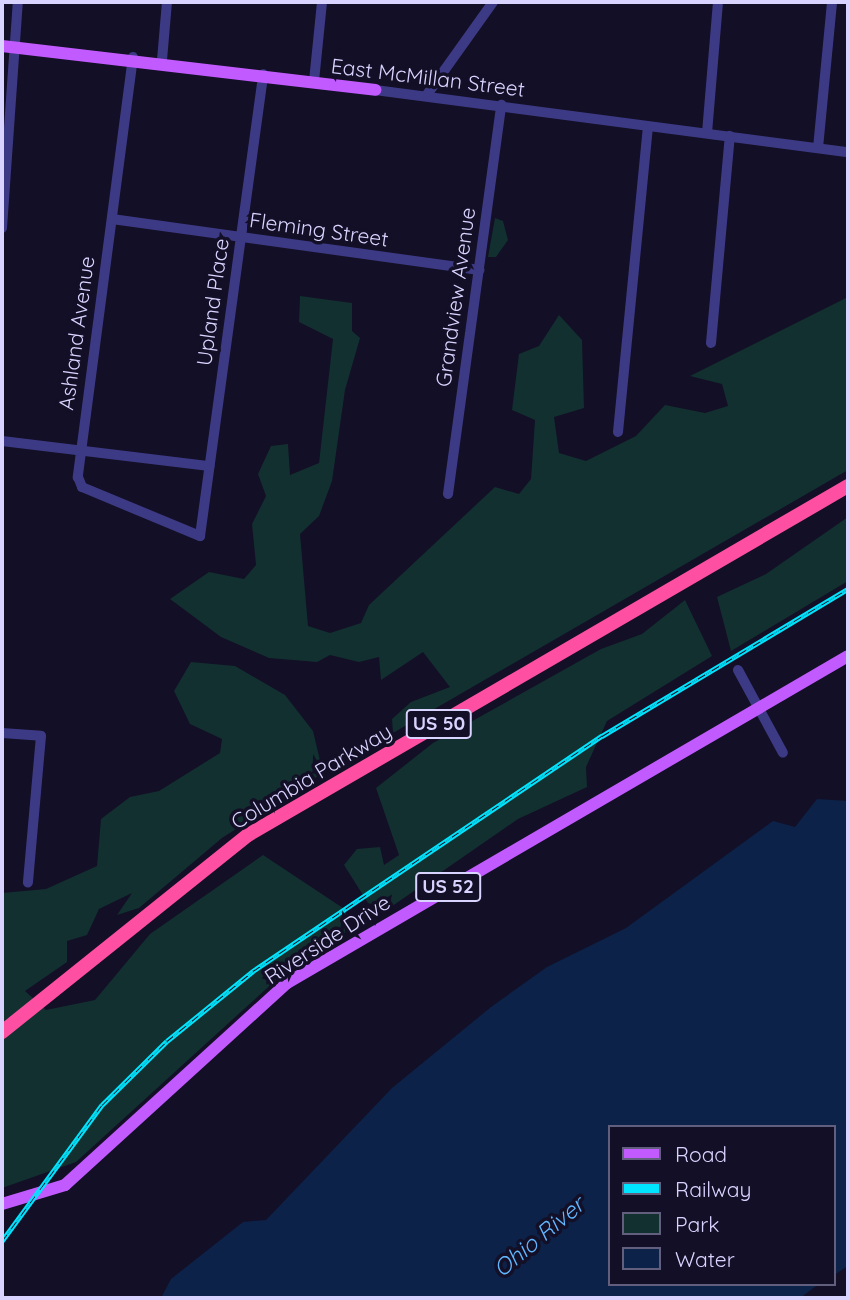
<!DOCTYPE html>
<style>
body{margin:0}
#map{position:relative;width:850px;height:1300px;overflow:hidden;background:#130f26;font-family:Quicksand,sans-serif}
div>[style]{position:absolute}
.green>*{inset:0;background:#12302f}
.water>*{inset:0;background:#0c2248}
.minor>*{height:10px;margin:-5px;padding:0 5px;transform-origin:5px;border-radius:5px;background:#3d3a85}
.major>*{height:12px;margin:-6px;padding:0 6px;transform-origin:6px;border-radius:6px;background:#c25bff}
.highway>*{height:14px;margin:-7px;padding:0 7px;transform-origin:7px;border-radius:7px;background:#ff4fa3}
.rail>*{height:5px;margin-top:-2.5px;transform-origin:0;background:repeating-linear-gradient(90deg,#130f26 0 8px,#00e5ff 0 16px);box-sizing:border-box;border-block:2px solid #00e5ff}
span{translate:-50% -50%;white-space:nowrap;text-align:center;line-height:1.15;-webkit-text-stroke:7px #130f26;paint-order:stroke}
.shield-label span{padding:2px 5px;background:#130f26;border:2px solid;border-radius:5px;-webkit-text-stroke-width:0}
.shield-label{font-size:19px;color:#d9d4ff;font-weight:700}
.street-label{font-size:21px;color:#d9d4ff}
.water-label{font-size:23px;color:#62b6ff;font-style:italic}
.frame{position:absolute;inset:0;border:4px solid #d9d4ff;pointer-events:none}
.legend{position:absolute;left:608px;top:1125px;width:228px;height:161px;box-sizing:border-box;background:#130f26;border:2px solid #625e7d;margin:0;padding:9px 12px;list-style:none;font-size:21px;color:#d9d4ff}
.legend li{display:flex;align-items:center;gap:14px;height:35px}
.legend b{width:35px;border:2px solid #625e7d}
</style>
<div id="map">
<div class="green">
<div style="clip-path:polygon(495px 218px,503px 221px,508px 240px,496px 257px,488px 257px)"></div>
<div style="clip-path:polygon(300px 296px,352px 303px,352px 331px,360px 338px,345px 390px,332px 481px,319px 516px,300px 534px,308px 626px,330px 633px,361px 623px,369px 605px,495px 487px,519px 494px,531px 479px,535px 420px,512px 410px,519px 354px,539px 346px,559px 315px,582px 340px,584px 408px,554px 417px,559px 453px,586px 461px,636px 436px,665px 405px,705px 413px,728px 406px,722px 384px,690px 376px,848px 297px,848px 470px,393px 733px,392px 719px,411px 702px,450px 687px,423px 652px,381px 680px,379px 657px,359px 662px,330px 655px,317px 662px,269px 658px,221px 637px,170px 599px,209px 572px,244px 579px,256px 565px,252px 524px,266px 496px,258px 474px,271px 446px,288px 444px,290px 475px,319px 463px,333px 339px,299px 322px)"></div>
<div style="clip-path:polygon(848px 517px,848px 581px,731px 651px,717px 597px,766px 574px)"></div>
<div style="clip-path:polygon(685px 600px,712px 656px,607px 721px,586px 767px,587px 787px,518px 819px,388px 909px,368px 903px,344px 865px,357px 849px,380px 847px,384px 865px,399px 855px,376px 788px,433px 743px,601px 649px,642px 634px)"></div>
<div style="clip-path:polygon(191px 662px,235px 666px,285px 695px,313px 731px,323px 773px,222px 838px,139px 908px,117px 915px,132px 893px,99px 909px,87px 935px,67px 941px,67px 962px,25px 991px,46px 1010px,95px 1000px,150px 934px,263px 855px,346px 910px,345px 933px,288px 969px,76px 1162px,2px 1188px,2px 893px,46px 889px,97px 866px,101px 819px,130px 797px,159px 791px,220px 753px,222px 739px,190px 724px,174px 691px)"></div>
</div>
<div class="water">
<div style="clip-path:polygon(817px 799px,848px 801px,848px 1266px,834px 1275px,834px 1127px,610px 1127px,610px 1284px,819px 1284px,800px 1298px,161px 1298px,171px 1279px,243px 1222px,266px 1220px,392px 1088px,491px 1007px,547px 967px,626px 928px,773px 821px,795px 827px)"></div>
</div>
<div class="minor">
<div style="left:133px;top:57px;width:424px;rotate:97.5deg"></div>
<div style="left:78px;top:477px;width:11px;rotate:68deg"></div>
<div style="left:82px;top:487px;width:128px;rotate:22.6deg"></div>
<div style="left:200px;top:536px;width:466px;rotate:-82.2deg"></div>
<div style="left:162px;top:60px;width:58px;rotate:-85.1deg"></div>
<div style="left:314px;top:81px;width:79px;rotate:-84.2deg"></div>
<div style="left:375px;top:90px;width:477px;rotate:7.5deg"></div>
<div style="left:426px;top:96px;width:115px;rotate:-54.5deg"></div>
<div style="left:707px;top:133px;width:131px;rotate:-85.2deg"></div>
<div style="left:818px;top:148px;width:147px;rotate:-84.5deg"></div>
<div style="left:112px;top:219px;width:371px;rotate:7.9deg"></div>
<div style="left:2px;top:228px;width:227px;rotate:-86deg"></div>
<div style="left:711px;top:343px;width:208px;rotate:-84.8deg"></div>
<div style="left:618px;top:432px;width:307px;rotate:-84.4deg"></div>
<div style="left:2px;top:441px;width:209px;rotate:6.9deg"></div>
<div style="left:448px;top:494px;width:393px;rotate:-82.2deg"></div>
<div style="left:738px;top:670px;width:94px;rotate:61.5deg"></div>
<div style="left:2px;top:733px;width:39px;rotate:4deg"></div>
<div style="left:41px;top:736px;width:147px;rotate:95.1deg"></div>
</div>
<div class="major">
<div style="left:2px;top:46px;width:376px;rotate:6.7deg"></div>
<div style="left:2px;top:1204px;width:66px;rotate:-16.8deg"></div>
<div style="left:65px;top:1185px;width:300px;rotate:-42.3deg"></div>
<div style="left:287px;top:983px;width:649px;rotate:-30.24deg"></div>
</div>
<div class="highway">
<div style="left:2px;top:1032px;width:315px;rotate:-38.7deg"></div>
<div style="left:248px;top:835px;width:694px;rotate:-30.19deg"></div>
</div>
<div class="rail">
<div style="left:2px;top:1241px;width:169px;rotate:-53.7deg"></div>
<div style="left:102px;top:1105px;width:91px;rotate:-44.6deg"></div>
<div style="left:167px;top:1041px;width:111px;rotate:-39.1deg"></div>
<div style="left:253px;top:971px;width:421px;rotate:-34deg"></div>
<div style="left:602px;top:736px;width:287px;rotate:-30.9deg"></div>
</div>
<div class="shield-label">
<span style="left:439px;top:724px">US 50</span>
<span style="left:448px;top:887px">US 52</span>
</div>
<div class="street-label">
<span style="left:428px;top:77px;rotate:7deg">East McMillan Street</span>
<span style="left:319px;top:229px;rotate:8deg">Fleming Street</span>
<span style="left:455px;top:297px;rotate:-82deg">Grandview Avenue</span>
<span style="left:212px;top:302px;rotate:-82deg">Upland Place</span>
<span style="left:76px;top:333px;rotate:-82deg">Ashland Avenue</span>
<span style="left:311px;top:776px;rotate:-31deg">Columbia Parkway</span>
<span style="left:327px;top:939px;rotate:-33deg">Riverside Drive</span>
</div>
<div class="water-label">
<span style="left:539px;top:1237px;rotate:-40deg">Ohio River</span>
</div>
<div class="frame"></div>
<ul class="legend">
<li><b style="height:9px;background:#c25bff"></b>Road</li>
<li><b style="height:9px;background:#00e5ff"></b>Railway</li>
<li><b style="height:19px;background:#12302f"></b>Park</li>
<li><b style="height:19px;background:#0c2248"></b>Water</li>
</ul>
</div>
